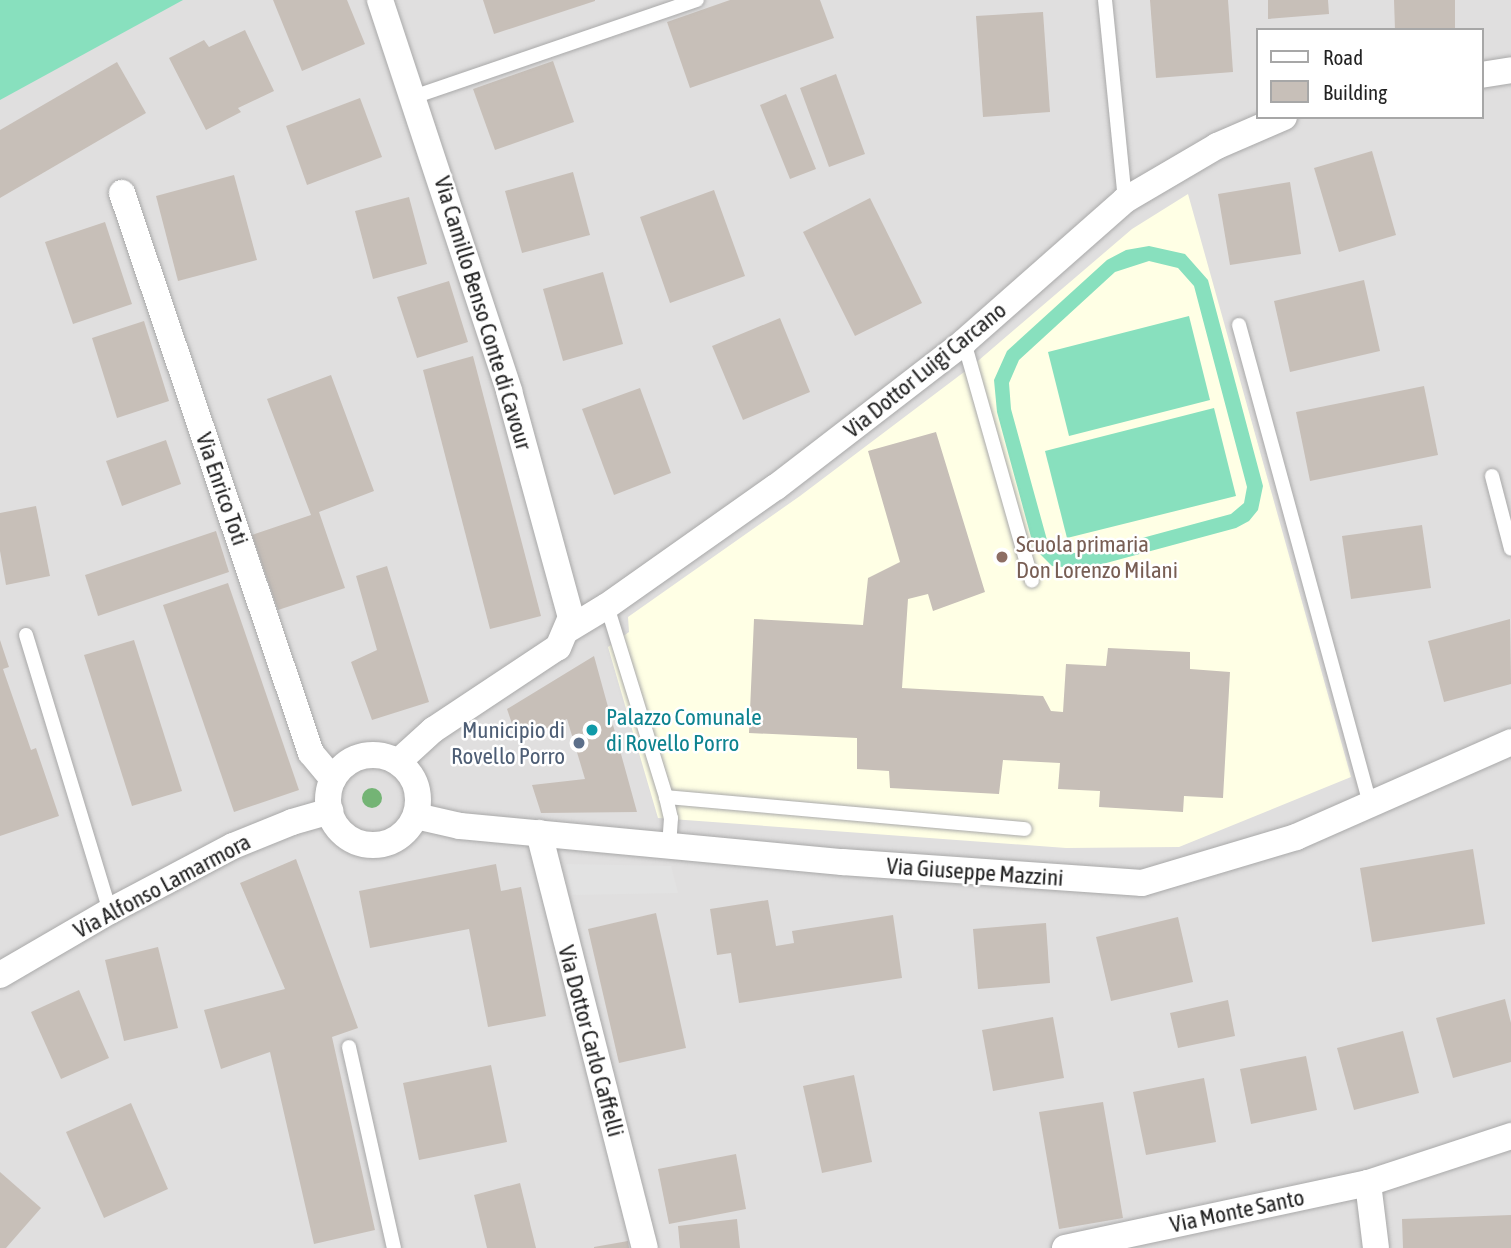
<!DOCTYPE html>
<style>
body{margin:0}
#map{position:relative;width:1511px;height:1248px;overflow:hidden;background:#f2efe9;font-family:"Asap Condensed",sans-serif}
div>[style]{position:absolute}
.residential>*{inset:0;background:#e0dfdf}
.education>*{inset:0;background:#ffffe5}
.pitch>*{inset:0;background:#88e0be}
.parking>*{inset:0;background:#e2e2e2}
.building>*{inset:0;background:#c7bfb8}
.roads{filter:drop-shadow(0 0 2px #a9a9a9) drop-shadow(0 0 2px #a9a9a9)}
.lane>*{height:14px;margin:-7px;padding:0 7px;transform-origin:7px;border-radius:7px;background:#fff}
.street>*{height:26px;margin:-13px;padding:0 13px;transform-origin:13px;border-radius:13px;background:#fff}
.street>.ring{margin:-13px;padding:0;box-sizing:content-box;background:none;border:26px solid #fff;border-radius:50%}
.trees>*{width:20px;height:20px;margin:-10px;border-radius:50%;background:#74b475}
.dots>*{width:19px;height:19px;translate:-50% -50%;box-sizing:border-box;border:4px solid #fff;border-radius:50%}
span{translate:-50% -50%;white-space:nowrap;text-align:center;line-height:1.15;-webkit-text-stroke:5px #fff;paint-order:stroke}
.street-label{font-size:23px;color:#222}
.education-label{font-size:23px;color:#785e54}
.left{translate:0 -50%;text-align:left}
.culture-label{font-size:23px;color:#0d838f}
.service-label{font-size:23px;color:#4e5e75}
.right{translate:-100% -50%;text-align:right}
.legend{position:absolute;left:1256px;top:28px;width:228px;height:91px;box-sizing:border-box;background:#fff;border:2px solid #a7a7a7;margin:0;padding:9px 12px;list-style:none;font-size:21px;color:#222}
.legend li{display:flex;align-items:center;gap:14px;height:35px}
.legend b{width:35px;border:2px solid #a7a7a7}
</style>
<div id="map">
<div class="residential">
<div style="clip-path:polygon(evenodd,0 0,1511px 0,1511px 1248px,0 1248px,0 0,1257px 30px,1481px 30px,1481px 117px,1257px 117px,1257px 30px)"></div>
</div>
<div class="education">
<div style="clip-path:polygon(1188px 194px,1351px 777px,1179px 847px,1066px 848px,658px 818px,608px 647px,629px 632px,628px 617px,800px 496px,972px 366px,1132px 229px)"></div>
</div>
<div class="pitch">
<div style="clip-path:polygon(0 0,183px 0,0 100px)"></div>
<div style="clip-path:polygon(evenodd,1149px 246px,1185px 254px,1208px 280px,1263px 486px,1258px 510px,1249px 521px,1236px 528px,1084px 569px,1052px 566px,1034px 548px,997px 412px,994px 380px,1007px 351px,1107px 260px,1126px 250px,1149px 246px,1149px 261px,1178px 268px,1194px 286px,1247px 487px,1244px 503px,1231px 514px,1083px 554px,1059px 551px,1047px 540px,1011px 409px,1009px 383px,1019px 360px,1115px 272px,1149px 261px)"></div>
<div style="clip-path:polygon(1189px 316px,1210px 400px,1069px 436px,1048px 352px)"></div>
<div style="clip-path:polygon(1214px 408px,1236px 496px,1067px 538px,1045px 451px)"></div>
</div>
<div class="parking">
<div style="clip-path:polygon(566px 864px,671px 866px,678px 893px,572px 895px)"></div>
</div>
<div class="building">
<div style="clip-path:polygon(273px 0,347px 0,365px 44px,302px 71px)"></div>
<div style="clip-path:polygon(483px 0,595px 0,595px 1px,494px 34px)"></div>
<div style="clip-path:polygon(730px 0,820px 0,834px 38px,690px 88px,667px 22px)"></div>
<div style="clip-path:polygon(1150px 0,1228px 0,1233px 72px,1156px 78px)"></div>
<div style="clip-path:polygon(1268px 0,1328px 0,1329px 14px,1268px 19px)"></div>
<div style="clip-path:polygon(1394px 0,1455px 0,1455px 30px,1395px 30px)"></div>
<div style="clip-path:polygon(1043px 12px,1050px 112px,983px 117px,976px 16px)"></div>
<div style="clip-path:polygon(245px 30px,274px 91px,238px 108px,241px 112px,206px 130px,169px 58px,204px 40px,209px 47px)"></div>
<div style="clip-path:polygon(553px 61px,574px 122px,495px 150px,473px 89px)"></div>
<div style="clip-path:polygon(117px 62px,146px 113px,0 198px,0 130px)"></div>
<div style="clip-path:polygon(836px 74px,865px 154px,829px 167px,800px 88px)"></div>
<div style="clip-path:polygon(786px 94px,816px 169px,790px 179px,760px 105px)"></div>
<div style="clip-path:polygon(360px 98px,382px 157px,307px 185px,286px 126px)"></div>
<div style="clip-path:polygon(1372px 151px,1396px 235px,1339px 252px,1314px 168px)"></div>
<div style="clip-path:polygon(573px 172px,590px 235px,522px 253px,505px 191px)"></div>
<div style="clip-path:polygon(234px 175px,257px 260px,178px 281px,156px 196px)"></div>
<div style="clip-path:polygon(1290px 182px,1301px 254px,1230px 265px,1218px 194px)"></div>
<div style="clip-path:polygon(714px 190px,745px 276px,670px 303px,640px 217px)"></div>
<div style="clip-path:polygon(409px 197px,427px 264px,373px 279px,355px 211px)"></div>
<div style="clip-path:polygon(870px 198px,922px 303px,855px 336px,803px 232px)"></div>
<div style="clip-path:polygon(105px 222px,132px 304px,73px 324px,45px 242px)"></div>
<div style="clip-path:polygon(603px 272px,623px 344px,563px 361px,543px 289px)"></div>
<div style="clip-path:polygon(1364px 280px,1380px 351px,1290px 372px,1274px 301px)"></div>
<div style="clip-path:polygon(449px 281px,468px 342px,417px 358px,397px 297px)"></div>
<div style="clip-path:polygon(780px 318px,810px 392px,743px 420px,712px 346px)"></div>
<div style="clip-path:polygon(144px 321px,169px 401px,117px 418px,92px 338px)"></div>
<div style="clip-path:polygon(473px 356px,541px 616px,490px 629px,423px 370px)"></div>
<div style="clip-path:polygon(331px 375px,374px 491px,319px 512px,345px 588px,278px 610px,252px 535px,311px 515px,267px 399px)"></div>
<div style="clip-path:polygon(1424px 386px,1438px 455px,1310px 481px,1296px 412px)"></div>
<div style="clip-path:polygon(640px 388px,671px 473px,614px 495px,582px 409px)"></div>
<div style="clip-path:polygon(936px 432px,985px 592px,933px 611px,928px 594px,908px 599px,902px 688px,1043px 696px,1051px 711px,1063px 712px,1066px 664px,1106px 666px,1108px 648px,1190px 652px,1190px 669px,1230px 672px,1223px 798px,1184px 796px,1183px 812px,1099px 807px,1100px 791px,1058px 789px,1060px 763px,1003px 760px,999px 794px,890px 788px,889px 771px,857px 769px,857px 738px,749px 733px,754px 619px,863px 625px,868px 578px,900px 562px,868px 451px)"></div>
<div style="clip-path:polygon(166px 440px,181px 484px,122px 506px,106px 461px)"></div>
<div style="clip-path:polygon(36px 506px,50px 576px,6px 585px,0 551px,0 513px)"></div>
<div style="clip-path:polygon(1422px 525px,1431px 588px,1351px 599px,1342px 536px)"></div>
<div style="clip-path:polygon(216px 531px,229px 572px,98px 616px,85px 575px)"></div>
<div style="clip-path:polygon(387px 566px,429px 702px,372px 720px,351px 662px,377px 650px,356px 576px)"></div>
<div style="clip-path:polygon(228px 583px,299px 790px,234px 812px,163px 605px)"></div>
<div style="clip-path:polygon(1510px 619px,1511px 684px,1444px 702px,1428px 641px)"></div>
<div style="clip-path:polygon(0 640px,9px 667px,3px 669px,31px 750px,36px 748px,59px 816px,0 836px)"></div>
<div style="clip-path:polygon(134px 640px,182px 791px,132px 806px,84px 655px)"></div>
<div style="clip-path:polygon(594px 656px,637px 812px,541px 813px,532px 785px,585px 779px,567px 719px,518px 741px,507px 709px)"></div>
<div style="clip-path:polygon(1473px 849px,1485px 924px,1372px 942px,1360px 868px)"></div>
<div style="clip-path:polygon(296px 859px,358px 1028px,332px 1037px,375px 1230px,314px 1244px,270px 1052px,221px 1069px,204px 1010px,285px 989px,240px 883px)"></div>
<div style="clip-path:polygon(496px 864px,501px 891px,521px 887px,546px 1016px,488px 1027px,469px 929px,370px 948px,359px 891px)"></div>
<div style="clip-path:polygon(768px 900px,776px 946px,794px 943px,792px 931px,893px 915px,902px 978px,739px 1003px,731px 953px,717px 955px,710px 909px)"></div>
<div style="clip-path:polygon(656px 913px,686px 1048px,619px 1063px,588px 929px)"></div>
<div style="clip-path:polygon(1178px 917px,1193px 982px,1111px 1001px,1096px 937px)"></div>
<div style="clip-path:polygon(1046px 923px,1050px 983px,978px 989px,973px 929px)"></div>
<div style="clip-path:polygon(158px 947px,178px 1028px,124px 1041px,105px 960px)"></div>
<div style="clip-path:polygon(79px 990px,109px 1058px,61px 1079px,31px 1012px)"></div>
<div style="clip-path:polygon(1505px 999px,1511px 1023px,1511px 1062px,1453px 1078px,1436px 1018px)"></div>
<div style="clip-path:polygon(1228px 1000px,1235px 1036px,1178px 1048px,1170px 1013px)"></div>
<div style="clip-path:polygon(1053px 1017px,1064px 1078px,993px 1091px,982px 1030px)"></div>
<div style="clip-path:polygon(1403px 1031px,1419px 1093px,1354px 1110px,1337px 1048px)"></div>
<div style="clip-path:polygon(1306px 1056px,1317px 1110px,1251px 1124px,1240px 1069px)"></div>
<div style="clip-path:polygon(491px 1065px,507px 1142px,419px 1160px,403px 1083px)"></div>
<div style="clip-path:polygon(854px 1075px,872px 1162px,822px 1173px,803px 1086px)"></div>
<div style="clip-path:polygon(1204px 1078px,1216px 1142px,1146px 1155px,1133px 1092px)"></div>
<div style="clip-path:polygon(1103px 1102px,1123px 1218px,1059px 1229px,1039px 1112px)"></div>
<div style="clip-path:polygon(131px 1103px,168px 1189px,104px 1218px,66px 1132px)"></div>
<div style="clip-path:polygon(736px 1154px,746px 1209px,669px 1224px,658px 1169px)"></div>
<div style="clip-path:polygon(0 1172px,41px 1208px,6px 1248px,0 1248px)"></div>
<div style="clip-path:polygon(520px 1183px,536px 1248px,487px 1248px,474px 1195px)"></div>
<div style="clip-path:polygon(1511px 1215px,1511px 1248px,1403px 1248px,1402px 1219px)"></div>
<div style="clip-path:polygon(737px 1219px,740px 1248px,680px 1248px,678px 1226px)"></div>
<div style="clip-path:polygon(628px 1241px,629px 1248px,594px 1248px,594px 1247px)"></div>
</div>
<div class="roads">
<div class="lane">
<div style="left:1105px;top:0;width:201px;rotate:84.3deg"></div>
<div style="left:413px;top:97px;width:300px;rotate:-18.9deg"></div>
<div style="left:1239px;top:325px;width:497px;rotate:74.7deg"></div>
<div style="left:964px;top:342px;width:248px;rotate:74.1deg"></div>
<div style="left:1492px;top:476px;width:75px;rotate:75.4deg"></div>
<div style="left:607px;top:606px;width:200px;rotate:72.8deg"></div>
<div style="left:666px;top:797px;width:22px;rotate:77deg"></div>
<div style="left:671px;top:818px;width:27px;rotate:94deg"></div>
<div style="left:26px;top:635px;width:288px;rotate:73.1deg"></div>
<div style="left:666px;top:797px;width:360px;rotate:5.1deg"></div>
<div style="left:349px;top:1047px;width:206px;rotate:77.4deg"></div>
</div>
<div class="street">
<div style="left:380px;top:0;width:412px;rotate:71.7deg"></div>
<div style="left:509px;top:391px;width:234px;rotate:74.7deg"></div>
<div style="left:571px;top:617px;width:33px;rotate:113deg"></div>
<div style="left:558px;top:647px;width:150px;rotate:146.4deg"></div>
<div style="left:433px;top:730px;width:47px;rotate:137.6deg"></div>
<div style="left:1481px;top:75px;width:30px;rotate:-9deg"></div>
<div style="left:122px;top:193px;width:591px;rotate:71.35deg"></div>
<div style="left:311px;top:753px;width:34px;rotate:50deg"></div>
<div style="left:569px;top:629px;width:44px;rotate:-31.2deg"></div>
<div style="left:607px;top:606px;width:207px;rotate:-35.2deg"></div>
<div style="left:776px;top:487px;width:237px;rotate:-37.6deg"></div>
<div style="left:964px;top:342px;width:215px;rotate:-41.4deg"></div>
<div style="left:1125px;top:200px;width:107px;rotate:-30.4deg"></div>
<div style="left:1217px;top:146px;width:73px;rotate:-23.4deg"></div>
<div class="ring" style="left:328px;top:755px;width:64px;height:64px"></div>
<div style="left:416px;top:816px;width:45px;rotate:12.8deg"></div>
<div style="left:460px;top:826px;width:384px;rotate:5.4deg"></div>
<div style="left:842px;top:862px;width:301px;rotate:4deg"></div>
<div style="left:1142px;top:883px;width:161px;rotate:-16.6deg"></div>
<div style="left:1296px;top:837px;width:235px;rotate:-23.8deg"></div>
<div style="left:539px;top:833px;width:428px;rotate:75.7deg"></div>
<div style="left:0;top:975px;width:127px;rotate:-30.2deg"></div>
<div style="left:110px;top:911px;width:139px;rotate:-27.9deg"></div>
<div style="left:233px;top:846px;width:64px;rotate:-22.1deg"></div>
<div style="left:292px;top:822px;width:40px;rotate:-16deg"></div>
<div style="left:1368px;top:1183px;width:65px;rotate:83deg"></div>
<div style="left:1065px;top:1248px;width:310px;rotate:-12.1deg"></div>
<div style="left:1368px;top:1183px;width:151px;rotate:-18.2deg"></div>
</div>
</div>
<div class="trees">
<div style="left:372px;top:798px"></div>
</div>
<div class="dots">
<div style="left:1002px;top:557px;background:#8d6e63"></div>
<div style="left:592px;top:730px;background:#0f9aa8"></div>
<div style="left:579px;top:743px;background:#5c6f8a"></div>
</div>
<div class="street-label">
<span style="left:483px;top:313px;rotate:73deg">Via Camillo Benso Conte di Cavour</span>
<span style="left:925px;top:370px;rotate:-39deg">Via Dottor Luigi Carcano</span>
<span style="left:222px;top:489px;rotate:71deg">Via Enrico Toti</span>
<span style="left:975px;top:872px;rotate:4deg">Via Giuseppe Mazzini</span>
<span style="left:162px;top:886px;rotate:-28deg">Via Alfonso Lamarmora</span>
<span style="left:591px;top:1041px;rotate:75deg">Via Dottor Carlo Caffelli</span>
<span style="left:1237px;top:1211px;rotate:-12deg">Via Monte Santo</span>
</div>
<div class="education-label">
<span class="left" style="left:1016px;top:557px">Scuola primaria<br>Don Lorenzo Milani</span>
</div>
<div class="culture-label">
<span class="left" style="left:606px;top:730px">Palazzo Comunale<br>di Rovello Porro</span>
</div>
<div class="service-label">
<span class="right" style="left:565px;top:743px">Municipio di<br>Rovello Porro</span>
</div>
<ul class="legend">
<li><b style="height:9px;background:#fff"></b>Road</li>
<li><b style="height:19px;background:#c7bfb8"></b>Building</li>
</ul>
</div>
